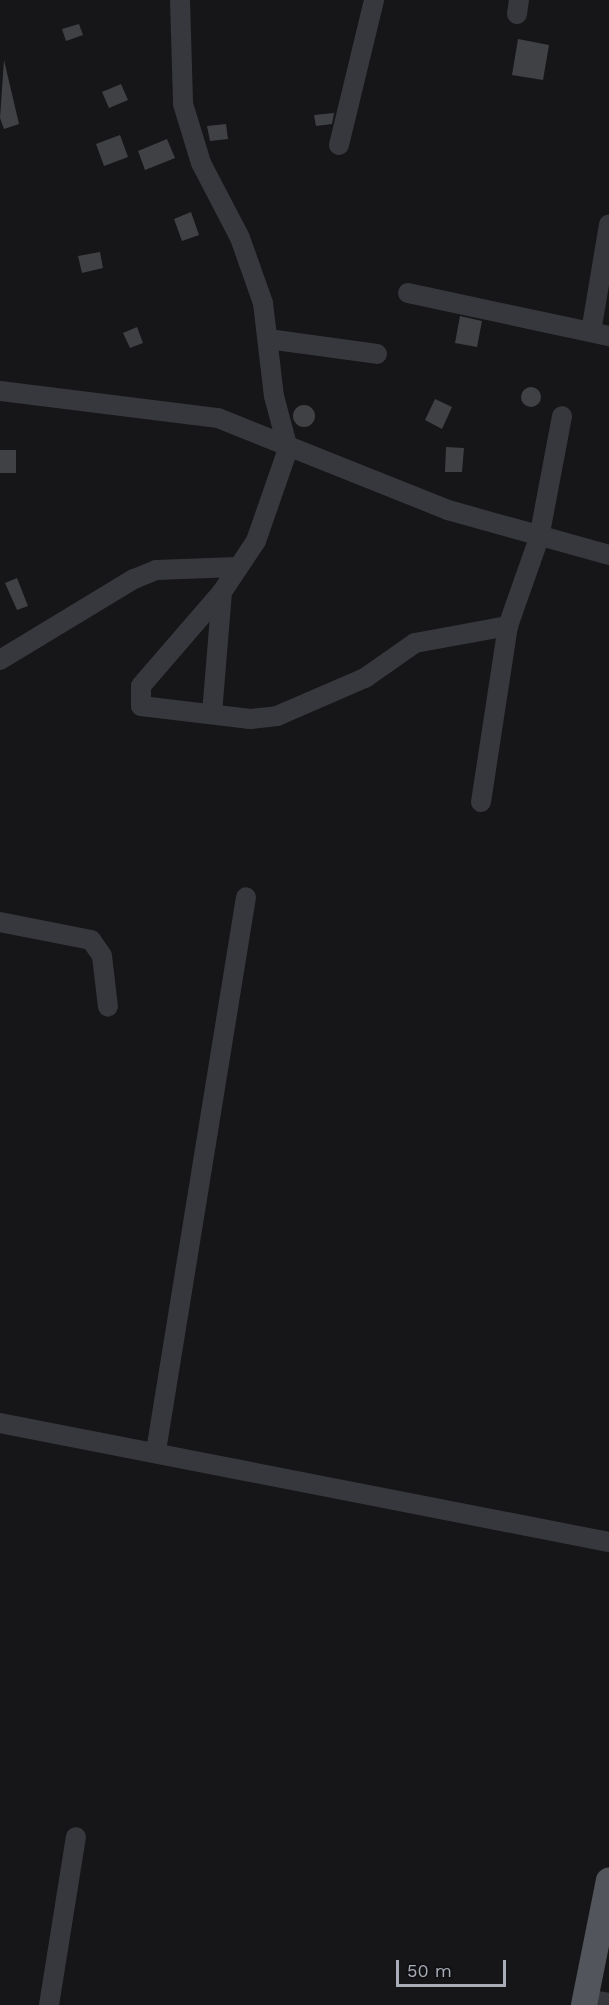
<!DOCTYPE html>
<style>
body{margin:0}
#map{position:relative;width:609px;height:2005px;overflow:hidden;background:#161618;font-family:"Work Sans",sans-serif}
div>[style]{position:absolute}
.building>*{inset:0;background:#404145}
.round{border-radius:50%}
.minor>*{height:20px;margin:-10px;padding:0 10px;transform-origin:10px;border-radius:10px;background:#37383d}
.major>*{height:26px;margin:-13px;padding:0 13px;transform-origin:13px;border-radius:13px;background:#53555c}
span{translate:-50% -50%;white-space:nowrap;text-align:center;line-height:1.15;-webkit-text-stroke:4.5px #111113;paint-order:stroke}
.scale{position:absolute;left:396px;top:1960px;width:110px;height:27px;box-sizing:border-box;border:3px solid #a8adb8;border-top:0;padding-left:8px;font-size:18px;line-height:21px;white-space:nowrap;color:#a8adb8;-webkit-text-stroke:4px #111113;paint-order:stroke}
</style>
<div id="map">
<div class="building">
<div style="clip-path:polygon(79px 24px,83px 35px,66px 41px,62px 29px)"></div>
<div style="clip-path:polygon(518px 39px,549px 45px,543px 80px,512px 75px)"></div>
<div style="clip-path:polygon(4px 60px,19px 124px,4px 129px,0 118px)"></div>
<div style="clip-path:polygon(121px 84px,128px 100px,109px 108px,102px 92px)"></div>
<div style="clip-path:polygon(334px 113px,332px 124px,316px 126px,314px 115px)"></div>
<div style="clip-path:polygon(226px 124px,228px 139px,210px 141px,207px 126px)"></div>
<div style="clip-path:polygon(120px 135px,128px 157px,104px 166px,96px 144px)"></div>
<div style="clip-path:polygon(167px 139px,175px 158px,145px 170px,138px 151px)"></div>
<div style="clip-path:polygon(191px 212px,199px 235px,182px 241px,174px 219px)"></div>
<div style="clip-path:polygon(100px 252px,103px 268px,82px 273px,78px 256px)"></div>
<div style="clip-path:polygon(460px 316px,482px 321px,477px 347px,455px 343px)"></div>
<div style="clip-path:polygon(137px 327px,143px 343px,130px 348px,123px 333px)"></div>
<div class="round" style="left:521px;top:387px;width:20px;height:20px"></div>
<div style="clip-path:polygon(435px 399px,452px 407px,442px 429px,425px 420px)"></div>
<div class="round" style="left:293px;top:405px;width:22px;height:22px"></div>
<div style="clip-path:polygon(446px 447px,464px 448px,462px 472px,445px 472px)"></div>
<div style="clip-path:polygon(0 450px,16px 450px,16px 473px,0 473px)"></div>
<div style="clip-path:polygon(17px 578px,28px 606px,17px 610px,5px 583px)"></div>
</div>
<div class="minor">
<div style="left:180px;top:0;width:104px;rotate:88.3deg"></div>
<div style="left:183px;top:104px;width:62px;rotate:73deg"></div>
<div style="left:201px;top:163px;width:85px;rotate:62.5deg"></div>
<div style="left:240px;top:238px;width:69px;rotate:70.5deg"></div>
<div style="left:263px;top:303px;width:94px;rotate:83.3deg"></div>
<div style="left:274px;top:396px;width:55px;rotate:75.2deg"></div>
<div style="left:288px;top:449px;width:97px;rotate:109.2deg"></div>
<div style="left:256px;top:541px;width:61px;rotate:123.7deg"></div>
<div style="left:222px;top:592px;width:121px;rotate:94.7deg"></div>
<div style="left:517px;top:14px;width:14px;rotate:-82deg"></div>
<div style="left:339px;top:145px;width:149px;rotate:-76.4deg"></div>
<div style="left:408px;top:293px;width:206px;rotate:12.1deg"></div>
<div style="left:591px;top:332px;width:109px;rotate:-80.5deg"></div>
<div style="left:268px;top:339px;width:110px;rotate:7.8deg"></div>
<div style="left:0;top:391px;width:220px;rotate:7.1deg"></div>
<div style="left:218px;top:418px;width:248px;rotate:21.8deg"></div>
<div style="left:448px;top:510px;width:167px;rotate:15.6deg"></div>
<div style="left:222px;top:592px;width:124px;rotate:130.8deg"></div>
<div style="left:141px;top:686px;width:20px;rotate:90deg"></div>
<div style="left:141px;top:706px;width:110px;rotate:6.8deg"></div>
<div style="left:250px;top:719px;width:27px;rotate:-6deg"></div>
<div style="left:277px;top:716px;width:96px;rotate:-23.4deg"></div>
<div style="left:365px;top:678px;width:61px;rotate:-35deg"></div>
<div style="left:415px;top:643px;width:95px;rotate:-10.4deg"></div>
<div style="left:508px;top:626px;width:93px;rotate:-70.6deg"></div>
<div style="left:539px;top:538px;width:124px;rotate:-79.3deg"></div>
<div style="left:0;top:660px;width:157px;rotate:-31.2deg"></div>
<div style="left:134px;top:579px;width:24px;rotate:-22deg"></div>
<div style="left:156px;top:570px;width:81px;rotate:-2.1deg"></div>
<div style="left:481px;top:802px;width:178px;rotate:-81.3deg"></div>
<div style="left:0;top:922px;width:93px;rotate:11.2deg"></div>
<div style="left:91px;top:940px;width:19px;rotate:55deg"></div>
<div style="left:102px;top:956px;width:51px;rotate:83.3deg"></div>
<div style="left:0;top:1423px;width:621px;rotate:11.06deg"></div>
<div style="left:156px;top:1451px;width:561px;rotate:-80.77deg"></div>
<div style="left:585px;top:1999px;width:24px;rotate:9deg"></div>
<div style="left:49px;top:2005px;width:170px;rotate:-80.9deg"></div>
</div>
<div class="major">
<div style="left:584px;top:2005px;width:127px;rotate:-78.7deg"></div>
</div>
<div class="scale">50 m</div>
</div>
